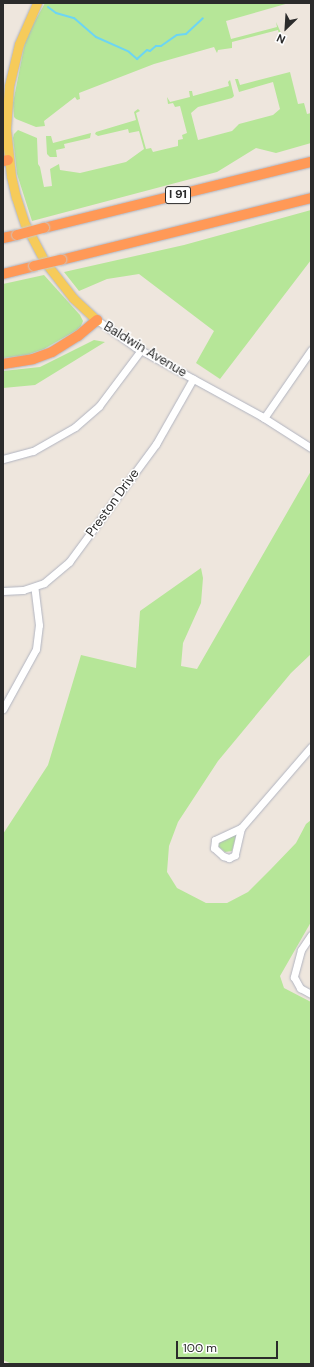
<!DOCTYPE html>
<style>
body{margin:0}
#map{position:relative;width:314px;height:1367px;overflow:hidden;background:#eee6dd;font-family:"DM Sans",sans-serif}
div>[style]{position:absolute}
.green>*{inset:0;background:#b6e698}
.stream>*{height:2px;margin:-1px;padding:0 1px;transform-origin:1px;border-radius:1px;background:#6dd5f3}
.roads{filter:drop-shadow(0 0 1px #b1b4c0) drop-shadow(0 0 1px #b1b4c0)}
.minor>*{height:7px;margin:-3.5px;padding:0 3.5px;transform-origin:3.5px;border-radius:3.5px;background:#fff}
.major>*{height:9px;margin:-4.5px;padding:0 4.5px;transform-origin:4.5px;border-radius:4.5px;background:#f6cb5a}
.highway>*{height:10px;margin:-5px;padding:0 5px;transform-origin:5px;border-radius:5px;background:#ff9957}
.bridges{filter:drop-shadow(0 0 1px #c8c8c8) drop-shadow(0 0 1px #c8c8c8)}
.highway-bridge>*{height:10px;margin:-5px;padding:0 5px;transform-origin:5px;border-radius:5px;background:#ff9957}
span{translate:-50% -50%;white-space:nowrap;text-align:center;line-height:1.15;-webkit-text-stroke:3px #fff;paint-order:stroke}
.shield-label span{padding:1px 3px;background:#fff;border:1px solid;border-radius:3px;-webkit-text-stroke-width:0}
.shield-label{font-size:12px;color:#2b2b2b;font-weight:700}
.street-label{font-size:13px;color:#2b2b2b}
.frame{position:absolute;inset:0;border:4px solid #2b2b2b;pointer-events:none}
.north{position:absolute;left:266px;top:8px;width:40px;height:40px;-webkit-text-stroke:3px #fff;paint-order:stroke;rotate:205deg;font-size:11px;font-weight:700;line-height:16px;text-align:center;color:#2b2b2b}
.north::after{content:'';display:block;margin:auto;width:14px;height:18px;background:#2b2b2b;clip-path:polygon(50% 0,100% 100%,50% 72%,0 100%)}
.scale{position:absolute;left:176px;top:1341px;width:102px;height:18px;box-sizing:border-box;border:2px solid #2b2b2b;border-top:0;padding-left:5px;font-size:12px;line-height:14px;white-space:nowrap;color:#2b2b2b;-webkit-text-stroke:3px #fff;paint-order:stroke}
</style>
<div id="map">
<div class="green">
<div style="clip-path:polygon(45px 3px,289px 3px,226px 21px,231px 39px,277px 27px,276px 22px,282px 35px,279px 34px,278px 30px,232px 42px,232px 48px,218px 50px,217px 53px,214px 47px,154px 64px,79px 93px,80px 99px,77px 100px,75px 97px,44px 121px,45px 126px,36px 127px,16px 119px,14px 117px,13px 103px,26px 37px)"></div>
<div style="clip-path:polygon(290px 72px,298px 104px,304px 103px,307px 114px,311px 113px,311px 143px,276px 153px,256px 148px,217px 172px,32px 221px,17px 174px,13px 138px,14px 134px,18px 130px,37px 138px,38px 164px,40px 167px,44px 187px,52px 186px,50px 169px,59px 164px,60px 170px,80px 173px,126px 162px,144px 149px,139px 131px,129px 133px,128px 129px,98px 136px,95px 134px,96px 132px,136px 120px,134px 112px,138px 109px,140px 111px,136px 113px,146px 149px,151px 148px,153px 152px,178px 146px,178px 140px,183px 139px,182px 135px,187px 133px,180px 106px,175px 107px,173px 103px,168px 104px,167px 97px,170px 102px,190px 97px,189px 91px,192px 91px,193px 96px,229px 86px,228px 82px,230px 80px,234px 96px,232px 98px,198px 107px,191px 113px,198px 140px,232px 131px,239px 124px,273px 115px,280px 109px,273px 82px,239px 92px,235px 79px,238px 79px,240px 85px)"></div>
<div style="clip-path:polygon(91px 133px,90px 138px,64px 144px,65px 148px,56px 150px,57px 157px,50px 157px,47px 154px,46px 136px,51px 136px,53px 143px)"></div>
<div style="clip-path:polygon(311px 210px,311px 260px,220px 379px,196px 363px,214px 331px,139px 274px,107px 279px,79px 291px,64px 272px,184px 245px)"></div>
<div style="clip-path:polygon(44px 275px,80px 315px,83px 321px,81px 326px,77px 330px,44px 349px,27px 355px,3px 358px,3px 284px)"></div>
<div style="clip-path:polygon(94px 340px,105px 342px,35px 385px,3px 388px,3px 371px,40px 367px)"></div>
<div style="clip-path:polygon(311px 471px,311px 654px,291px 673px,218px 761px,178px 822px,169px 846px,167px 872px,177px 888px,206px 903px,227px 903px,248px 892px,271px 869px,296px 843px,306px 824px,311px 820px,311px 922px,280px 976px,284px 988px,311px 1002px,311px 1364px,12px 1364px,3px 1360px,3px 834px,48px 765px,81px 655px,136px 668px,140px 611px,201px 568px,203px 578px,201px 603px,183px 643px,181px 666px,197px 669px)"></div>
<div style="clip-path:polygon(237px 832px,232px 851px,225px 852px,218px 846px,220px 841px)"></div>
</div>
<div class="stream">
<div style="left:48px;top:7px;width:10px;rotate:37deg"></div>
<div style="left:56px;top:13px;width:19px;rotate:16deg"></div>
<div style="left:74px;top:18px;width:29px;rotate:41deg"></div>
<div style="left:96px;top:37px;width:36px;rotate:24deg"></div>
<div style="left:129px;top:52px;width:11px;rotate:41deg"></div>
<div style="left:137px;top:59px;width:13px;rotate:-42deg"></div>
<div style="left:147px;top:50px;width:3px;rotate:18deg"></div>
<div style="left:150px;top:51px;width:8px;rotate:-40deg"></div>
<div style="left:156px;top:46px;width:5px"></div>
<div style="left:161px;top:46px;width:19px;rotate:-35deg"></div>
<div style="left:177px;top:35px;width:9px;rotate:-6deg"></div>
<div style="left:186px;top:34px;width:23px;rotate:-43deg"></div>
</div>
<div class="roads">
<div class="minor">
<div style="left:97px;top:320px;width:47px;rotate:35.4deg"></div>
<div style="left:135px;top:347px;width:144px;rotate:28.7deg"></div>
<div style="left:261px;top:416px;width:59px;rotate:32.6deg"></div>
<div style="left:264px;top:418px;width:83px;rotate:-55.3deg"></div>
<div style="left:3px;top:459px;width:31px;rotate:-15deg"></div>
<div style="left:33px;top:451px;width:48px;rotate:-29.7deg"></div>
<div style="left:75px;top:427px;width:32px;rotate:-41deg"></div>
<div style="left:99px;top:406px;width:70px;rotate:-53.1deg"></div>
<div style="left:3px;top:591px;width:20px;rotate:-3deg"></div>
<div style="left:23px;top:590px;width:22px;rotate:-18deg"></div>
<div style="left:44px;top:583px;width:33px;rotate:-40deg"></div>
<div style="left:69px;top:562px;width:147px;rotate:-53.6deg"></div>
<div style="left:156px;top:444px;width:75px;rotate:-60.4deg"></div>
<div style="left:3px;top:709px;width:68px;rotate:-61.2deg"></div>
<div style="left:36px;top:649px;width:24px;rotate:-83deg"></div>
<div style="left:39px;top:625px;width:38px;rotate:-97deg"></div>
<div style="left:241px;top:828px;width:107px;rotate:-49.2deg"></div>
<div style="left:241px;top:828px;width:28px;rotate:103deg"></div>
<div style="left:235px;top:855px;width:7px;rotate:153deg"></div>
<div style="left:229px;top:858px;width:6px;rotate:-162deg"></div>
<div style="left:223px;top:856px;width:12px;rotate:-138deg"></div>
<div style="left:214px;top:848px;width:8px;rotate:-83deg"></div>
<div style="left:215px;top:840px;width:29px;rotate:-25deg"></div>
<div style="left:311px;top:935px;width:18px;rotate:124deg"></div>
<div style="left:301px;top:950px;width:28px;rotate:105deg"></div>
<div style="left:294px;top:977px;width:13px;rotate:61deg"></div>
<div style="left:300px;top:988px;width:13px;rotate:29deg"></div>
</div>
<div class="major">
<div style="left:37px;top:3px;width:45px;rotate:113.7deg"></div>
<div style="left:19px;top:44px;width:43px;rotate:103.4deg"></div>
<div style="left:9px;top:86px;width:43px;rotate:94deg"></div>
<div style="left:6px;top:129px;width:47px;rotate:83.9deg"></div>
<div style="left:11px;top:176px;width:22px;rotate:77deg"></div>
<div style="left:16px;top:197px;width:28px;rotate:72deg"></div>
<div style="left:25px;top:224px;width:43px;rotate:62.2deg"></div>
<div style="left:45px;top:262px;width:46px;rotate:52.1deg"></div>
<div style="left:73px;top:298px;width:33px;rotate:43deg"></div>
</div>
<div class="highway">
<div style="left:3px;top:161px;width:5px;rotate:-11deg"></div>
<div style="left:44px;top:228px;width:275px;rotate:-13.9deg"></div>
<div style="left:3px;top:238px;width:14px;rotate:-12deg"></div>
<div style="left:61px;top:260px;width:258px;rotate:-13.9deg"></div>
<div style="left:3px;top:274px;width:32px;rotate:-14deg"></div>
<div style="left:3px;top:364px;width:30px;rotate:-9deg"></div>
<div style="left:33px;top:359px;width:20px;rotate:-20deg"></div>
<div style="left:52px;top:352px;width:31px;rotate:-32deg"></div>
<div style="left:78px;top:336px;width:25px;rotate:-40deg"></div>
</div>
</div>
<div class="bridges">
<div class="highway-bridge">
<div style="left:17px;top:235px;width:28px;rotate:-15deg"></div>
<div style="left:34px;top:266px;width:28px;rotate:-13deg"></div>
</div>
</div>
<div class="shield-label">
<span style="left:178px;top:195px">I 91</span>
</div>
<div class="street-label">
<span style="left:145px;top:350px;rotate:31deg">Baldwin Avenue</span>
<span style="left:113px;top:503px;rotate:-54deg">Preston Drive</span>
</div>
<div class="frame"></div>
<div class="north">N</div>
<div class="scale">100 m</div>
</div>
